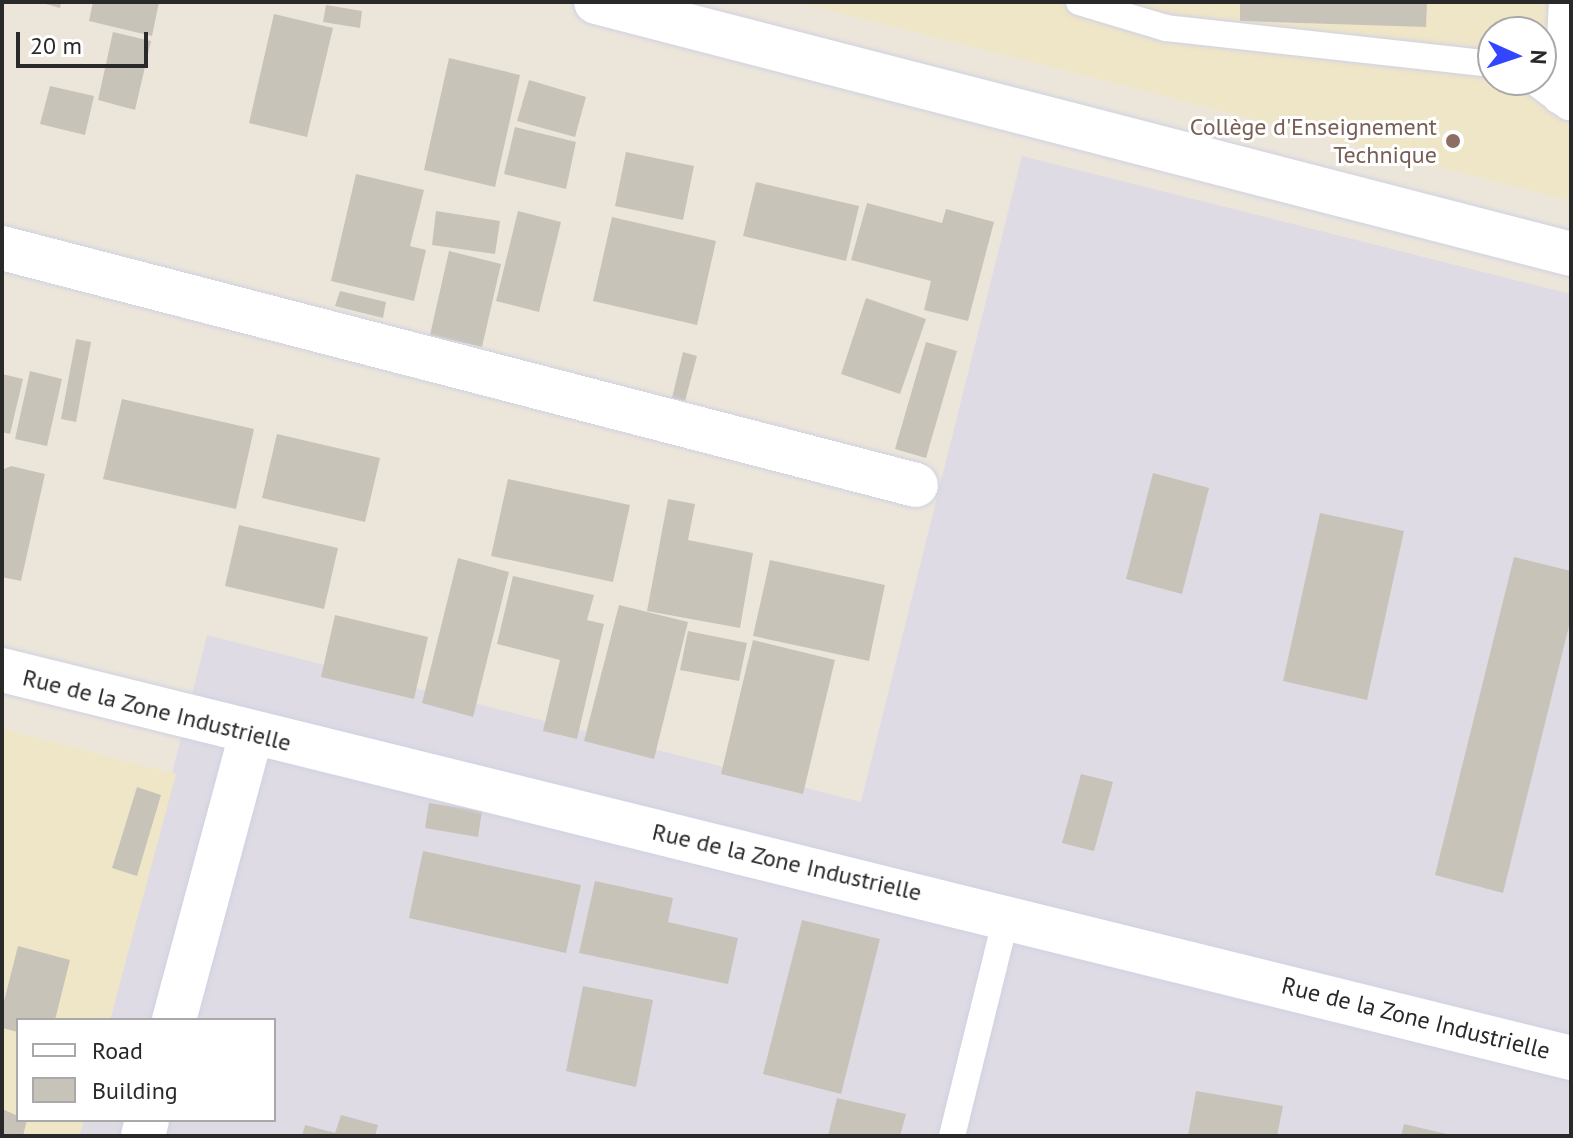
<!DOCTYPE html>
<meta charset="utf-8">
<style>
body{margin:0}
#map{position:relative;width:1573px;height:1138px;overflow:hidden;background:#ece6da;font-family:"PT Sans",sans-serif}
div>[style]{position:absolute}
.industrial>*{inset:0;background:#dedbe4}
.education>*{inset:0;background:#efe6c8}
.building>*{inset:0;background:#c7c3b9}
.roads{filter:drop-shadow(0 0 2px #cfd1e3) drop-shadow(0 0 2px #cfd1e3)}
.lane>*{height:26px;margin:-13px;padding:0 13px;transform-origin:13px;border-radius:13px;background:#fff}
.street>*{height:44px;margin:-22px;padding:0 22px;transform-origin:22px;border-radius:22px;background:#fff}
.dots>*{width:22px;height:22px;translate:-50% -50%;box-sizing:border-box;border:4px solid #fff;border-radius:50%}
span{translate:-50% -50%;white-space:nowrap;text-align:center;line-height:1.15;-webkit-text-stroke:6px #fff;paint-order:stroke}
.education-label{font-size:24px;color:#785e54}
.right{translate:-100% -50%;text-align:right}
.street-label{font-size:24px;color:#292929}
.frame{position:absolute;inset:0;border:4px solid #292929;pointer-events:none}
.legend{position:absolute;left:16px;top:1018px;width:260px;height:104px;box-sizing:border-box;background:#fff;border:2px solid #a9a9a9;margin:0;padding:10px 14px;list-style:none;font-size:24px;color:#292929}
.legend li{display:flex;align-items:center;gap:16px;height:40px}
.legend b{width:40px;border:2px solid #a9a9a9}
.north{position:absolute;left:1477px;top:16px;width:80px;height:80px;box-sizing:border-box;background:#fff;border:2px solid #a9a9a9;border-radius:50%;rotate:93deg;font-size:22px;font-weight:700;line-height:32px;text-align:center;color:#292929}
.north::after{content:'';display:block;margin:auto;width:28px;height:36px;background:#3445ff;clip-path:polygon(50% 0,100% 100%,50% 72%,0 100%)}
.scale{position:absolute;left:16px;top:32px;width:132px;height:36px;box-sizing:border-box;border:4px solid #292929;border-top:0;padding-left:10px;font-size:24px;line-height:28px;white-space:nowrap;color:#292929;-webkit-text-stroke:6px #fff;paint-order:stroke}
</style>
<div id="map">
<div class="industrial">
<div style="clip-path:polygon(1022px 156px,1571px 294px,1571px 1136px,79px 1136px,84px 1120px,274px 1120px,274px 1020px,110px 1020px,207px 635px,861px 802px)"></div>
</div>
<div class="education">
<div style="clip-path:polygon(evenodd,798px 2px,1571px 2px,1571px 201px,798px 2px,1493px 32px,1541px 32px,1541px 80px,1493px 80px,1493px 32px)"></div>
<div style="clip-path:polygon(2px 729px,176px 774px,110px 1020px,18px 1020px,18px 1120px,84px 1120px,79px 1136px,2px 1136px)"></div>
</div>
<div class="building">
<div style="clip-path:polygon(39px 2px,61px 2px,60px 8px)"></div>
<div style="clip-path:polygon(93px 2px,159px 2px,152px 36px,89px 21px)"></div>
<div style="clip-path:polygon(1240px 2px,1427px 2px,1426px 27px,1240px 21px)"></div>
<div style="clip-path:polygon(326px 5px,362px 11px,360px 28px,323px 22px)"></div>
<div style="clip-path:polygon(274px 14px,333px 28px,307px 137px,249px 123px)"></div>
<div style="clip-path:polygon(113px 32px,151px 41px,135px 110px,98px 100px)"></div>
<div style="clip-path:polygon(449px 58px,520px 75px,495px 187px,424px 170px)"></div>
<div style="clip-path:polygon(529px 80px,586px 97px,575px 137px,517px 121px)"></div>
<div style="clip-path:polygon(50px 86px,94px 96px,85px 135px,40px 124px)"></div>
<div style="clip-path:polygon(515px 127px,576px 142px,566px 189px,504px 174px)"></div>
<div style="clip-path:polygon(626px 152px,694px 166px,683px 220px,615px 206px)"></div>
<div style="clip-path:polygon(356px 174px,424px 190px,410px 246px,426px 250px,414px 301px,331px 281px)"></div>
<div style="clip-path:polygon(756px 182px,859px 206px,846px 261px,743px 236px)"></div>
<div style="clip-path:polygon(867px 203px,942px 223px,946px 209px,994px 222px,968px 321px,924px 310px,931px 281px,851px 260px)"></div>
<div style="clip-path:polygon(436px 211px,500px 221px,495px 254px,432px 245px)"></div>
<div style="clip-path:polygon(518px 211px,561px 222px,539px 312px,496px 301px)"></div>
<div style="clip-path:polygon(612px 217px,716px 241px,697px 325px,593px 301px)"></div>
<div style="clip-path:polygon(449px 251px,501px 264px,482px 347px,430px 335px)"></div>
<div style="clip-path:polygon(340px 291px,386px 302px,383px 318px,335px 306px)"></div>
<div style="clip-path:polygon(866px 298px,926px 319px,900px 394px,841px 374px)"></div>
<div style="clip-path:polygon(76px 339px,91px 342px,76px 422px,61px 419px)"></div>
<div style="clip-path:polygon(926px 342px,957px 351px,926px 458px,895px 449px)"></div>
<div style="clip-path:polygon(683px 352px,697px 356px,685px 401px,672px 398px)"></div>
<div style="clip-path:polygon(30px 371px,62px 379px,47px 446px,15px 439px)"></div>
<div style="clip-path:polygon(2px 374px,23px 379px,10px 434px,2px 432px)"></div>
<div style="clip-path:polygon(122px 399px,254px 429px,236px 509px,103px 479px)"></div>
<div style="clip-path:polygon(277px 434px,380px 458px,365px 522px,262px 498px)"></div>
<div style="clip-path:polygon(11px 466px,45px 474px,21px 581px,2px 577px,2px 470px)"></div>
<div style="clip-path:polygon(1153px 473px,1209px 488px,1182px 594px,1126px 579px)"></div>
<div style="clip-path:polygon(508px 479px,630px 505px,613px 582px,491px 556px)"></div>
<div style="clip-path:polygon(668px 499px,695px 504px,688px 540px,753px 553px,740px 628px,647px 611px)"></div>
<div style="clip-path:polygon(1320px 513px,1404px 531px,1367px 700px,1283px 681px)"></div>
<div style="clip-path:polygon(239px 525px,338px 548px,324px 609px,225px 586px)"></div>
<div style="clip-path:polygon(1514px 557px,1571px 571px,1571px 618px,1503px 893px,1435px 875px)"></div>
<div style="clip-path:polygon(458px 558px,509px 572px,473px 717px,422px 703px)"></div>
<div style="clip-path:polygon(770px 560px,885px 585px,869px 661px,753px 636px)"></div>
<div style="clip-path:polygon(513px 576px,594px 595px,587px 620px,604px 624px,577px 739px,543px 731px,560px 660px,497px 644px)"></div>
<div style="clip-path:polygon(619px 605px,688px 622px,654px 759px,584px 741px)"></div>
<div style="clip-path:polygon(335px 615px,428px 637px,414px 699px,321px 677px)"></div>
<div style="clip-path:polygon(688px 631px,747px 643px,739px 681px,680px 670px)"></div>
<div style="clip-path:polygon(753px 640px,835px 660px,803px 794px,721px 774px)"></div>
<div style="clip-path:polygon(1081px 774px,1113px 782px,1094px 851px,1062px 843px)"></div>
<div style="clip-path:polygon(137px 787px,161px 795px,137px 876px,112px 868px)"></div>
<div style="clip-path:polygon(429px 803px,482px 811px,478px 837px,425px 828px)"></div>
<div style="clip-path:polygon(423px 851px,581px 885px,566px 953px,409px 918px)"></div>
<div style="clip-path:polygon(595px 881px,673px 898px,668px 922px,738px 938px,728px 984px,579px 953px)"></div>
<div style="clip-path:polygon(802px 920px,880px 939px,841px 1094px,763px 1074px)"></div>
<div style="clip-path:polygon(18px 946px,70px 960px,55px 1020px,18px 1020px,18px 1032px,2px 1028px,2px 1009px)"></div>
<div style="clip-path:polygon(583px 986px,653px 1000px,636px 1087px,566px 1071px)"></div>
<div style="clip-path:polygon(1196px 1091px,1283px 1106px,1277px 1136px,1188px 1136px)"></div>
<div style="clip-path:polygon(837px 1098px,906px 1114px,900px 1136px,828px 1136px)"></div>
<div style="clip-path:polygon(2px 1109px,27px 1120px,23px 1136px,2px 1136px)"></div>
<div style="clip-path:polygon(341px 1115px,378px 1125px,375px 1136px,302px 1136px,305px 1125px,335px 1133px)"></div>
<div style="clip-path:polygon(1404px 1124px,1451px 1135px,1451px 1136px,1401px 1136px)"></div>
</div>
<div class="roads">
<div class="lane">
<div style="left:1079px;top:2px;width:91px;rotate:16.6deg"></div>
<div style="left:1166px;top:28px;width:329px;rotate:6.3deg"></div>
<div style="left:1532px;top:80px;width:45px;rotate:36.9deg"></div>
<div style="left:1557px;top:100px;width:98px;rotate:-87.1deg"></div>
<div style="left:952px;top:1136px;width:229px;rotate:-76.1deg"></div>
</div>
<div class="street">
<div style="left:596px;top:2px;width:1007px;rotate:14.49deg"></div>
<div style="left:2px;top:248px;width:944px;rotate:14.54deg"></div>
<div style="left:2px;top:670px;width:1616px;rotate:13.89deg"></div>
<div style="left:174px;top:1020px;width:296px;rotate:-74.9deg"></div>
<div style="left:143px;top:1136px;width:16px;rotate:-76deg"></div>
</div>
</div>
<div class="dots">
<div style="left:1453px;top:141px;background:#8d6e63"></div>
</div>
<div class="education-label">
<span class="right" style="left:1437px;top:141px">Collège d'Enseignement<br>Technique</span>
</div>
<div class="street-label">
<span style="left:157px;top:710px;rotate:14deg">Rue de la Zone Industrielle</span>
<span style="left:787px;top:862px;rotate:13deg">Rue de la Zone Industrielle</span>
<span style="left:1416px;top:1018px;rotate:14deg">Rue de la Zone Industrielle</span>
</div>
<div class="frame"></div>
<ul class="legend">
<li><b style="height:10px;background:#fff"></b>Road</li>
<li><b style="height:22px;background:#c7c3b9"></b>Building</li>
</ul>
<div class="north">N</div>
<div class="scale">20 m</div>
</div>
